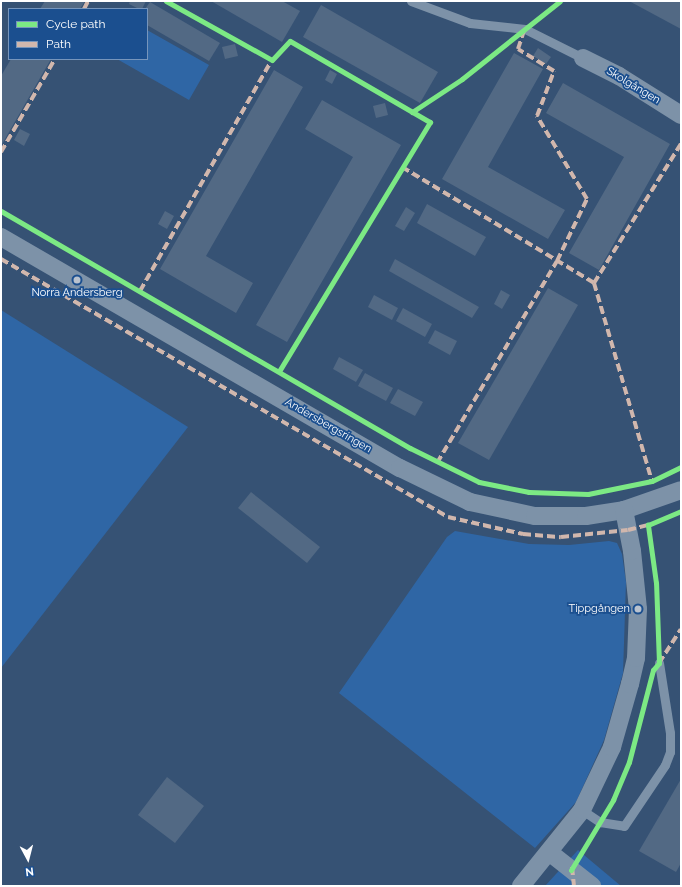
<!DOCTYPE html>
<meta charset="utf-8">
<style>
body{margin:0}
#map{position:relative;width:682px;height:887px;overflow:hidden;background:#365274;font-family:Raleway,sans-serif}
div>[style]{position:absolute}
.green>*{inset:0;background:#2f66a5}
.building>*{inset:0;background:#526984}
.lane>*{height:9px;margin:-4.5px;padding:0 4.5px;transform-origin:4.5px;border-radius:4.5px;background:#7d92a8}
.street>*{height:18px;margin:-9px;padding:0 9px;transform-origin:9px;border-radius:9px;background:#7d92a8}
.quiet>*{height:4px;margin-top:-2px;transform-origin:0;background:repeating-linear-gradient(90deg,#d1b7ad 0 8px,transparent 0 12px)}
.cycleway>*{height:5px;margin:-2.5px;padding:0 2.5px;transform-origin:2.5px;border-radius:2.5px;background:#7ce984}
.dots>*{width:11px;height:11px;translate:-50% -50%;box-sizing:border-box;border:2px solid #1b4f8f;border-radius:50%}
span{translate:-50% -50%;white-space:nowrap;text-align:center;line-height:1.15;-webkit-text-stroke:3.5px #1b4f8f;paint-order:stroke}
.street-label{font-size:11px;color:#fff}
.poi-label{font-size:11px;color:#fff}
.right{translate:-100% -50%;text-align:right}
.frame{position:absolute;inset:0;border:2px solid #fff;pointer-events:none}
.legend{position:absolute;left:8px;top:8px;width:140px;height:52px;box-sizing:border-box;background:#1b4f8f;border:1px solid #7695bc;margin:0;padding:5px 7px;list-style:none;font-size:12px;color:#fff}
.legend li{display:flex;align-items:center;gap:8px;height:20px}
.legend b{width:20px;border:1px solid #7695bc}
.north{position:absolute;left:8px;top:839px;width:40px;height:40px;-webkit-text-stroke:3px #1b4f8f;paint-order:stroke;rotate:173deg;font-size:11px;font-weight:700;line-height:16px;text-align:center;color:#fff}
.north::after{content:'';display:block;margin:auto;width:14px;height:18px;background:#fff;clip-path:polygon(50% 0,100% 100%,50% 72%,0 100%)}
</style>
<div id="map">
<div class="green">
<div style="clip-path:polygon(147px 30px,209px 65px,189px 100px,117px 59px,147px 59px)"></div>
<div style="clip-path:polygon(1px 310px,188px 427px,1px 668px)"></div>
<div style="clip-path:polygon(455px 531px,529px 544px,569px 545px,609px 541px,617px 543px,622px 554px,626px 582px,623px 673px,604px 740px,576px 802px,535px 848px,339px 693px,447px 537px)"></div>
<div style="clip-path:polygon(578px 850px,621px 886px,545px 886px)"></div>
</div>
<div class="building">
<div style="clip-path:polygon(45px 1px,85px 1px,80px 9px,40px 9px)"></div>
<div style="clip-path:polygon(130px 1px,146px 1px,142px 9px,139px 9px,129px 4px)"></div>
<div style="clip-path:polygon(211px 1px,282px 1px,300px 11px,282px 42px)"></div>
<div style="clip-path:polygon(629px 1px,681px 1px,681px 29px)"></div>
<div style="clip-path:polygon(150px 2px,220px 43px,209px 61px,147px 25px,145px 9px)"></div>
<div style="clip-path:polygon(321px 5px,438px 72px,420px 103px,303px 37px)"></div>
<div style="clip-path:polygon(235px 44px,238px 56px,225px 59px,222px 47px)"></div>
<div style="clip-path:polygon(538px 48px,551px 57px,546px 64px,533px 56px)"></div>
<div style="clip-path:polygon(514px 53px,543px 69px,488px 167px,565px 210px,548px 239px,442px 179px)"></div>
<div style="clip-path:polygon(11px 59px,51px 59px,1px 146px,1px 76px)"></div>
<div style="clip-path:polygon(274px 70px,303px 87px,206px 256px,253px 283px,236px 313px,160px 269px)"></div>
<div style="clip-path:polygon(330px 70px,337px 74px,332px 84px,325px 80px)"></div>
<div style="clip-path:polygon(563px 83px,670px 144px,599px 270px,569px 253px,624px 157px,546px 113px)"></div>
<div style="clip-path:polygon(322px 100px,401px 145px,287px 342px,256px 325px,353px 157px,305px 129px)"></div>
<div style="clip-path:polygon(385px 103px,388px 115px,376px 118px,373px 106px)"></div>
<div style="clip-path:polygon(20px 129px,30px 134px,24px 146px,14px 140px)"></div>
<div style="clip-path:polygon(427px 204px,486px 237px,475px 256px,417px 223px)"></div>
<div style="clip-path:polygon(406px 207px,415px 213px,404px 231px,395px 226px)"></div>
<div style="clip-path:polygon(165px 211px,174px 216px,167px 229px,158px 224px)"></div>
<div style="clip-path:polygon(395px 259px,479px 307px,472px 318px,389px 271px)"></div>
<div style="clip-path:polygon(548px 288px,578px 305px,489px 460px,458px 443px)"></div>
<div style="clip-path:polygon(501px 290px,510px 295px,502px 309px,494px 304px)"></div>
<div style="clip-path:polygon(374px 295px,398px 308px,392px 320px,368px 307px)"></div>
<div style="clip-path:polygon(403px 308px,432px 324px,425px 337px,396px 321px)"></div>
<div style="clip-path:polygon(435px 330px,457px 341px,450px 355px,428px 343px)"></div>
<div style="clip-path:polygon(339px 357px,363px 370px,356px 382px,333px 369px)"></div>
<div style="clip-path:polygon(365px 373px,393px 388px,386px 401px,358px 386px)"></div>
<div style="clip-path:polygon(398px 389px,423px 402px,415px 416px,390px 403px)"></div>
<div style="clip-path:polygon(251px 492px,320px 547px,307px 563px,238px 508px)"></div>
<div style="clip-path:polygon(167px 777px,204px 806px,175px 843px,138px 815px)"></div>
<div style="clip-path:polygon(681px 779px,681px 863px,676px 872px,639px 851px)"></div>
</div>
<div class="lane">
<div style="left:411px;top:1px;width:63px;rotate:20.4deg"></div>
<div style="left:470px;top:23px;width:55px;rotate:6.2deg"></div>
<div style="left:525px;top:29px;width:65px;rotate:26.6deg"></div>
<div style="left:582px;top:810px;width:22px;rotate:34deg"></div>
<div style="left:600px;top:822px;width:24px;rotate:9deg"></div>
<div style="left:624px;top:826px;width:73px;rotate:-56.1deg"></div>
<div style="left:665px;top:765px;width:14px;rotate:-69deg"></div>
<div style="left:670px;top:752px;width:19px;rotate:-90deg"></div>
<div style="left:670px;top:733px;width:71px;rotate:-98.9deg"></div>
</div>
<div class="street">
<div style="left:583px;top:58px;width:40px;rotate:26.6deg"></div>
<div style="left:619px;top:76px;width:73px;rotate:32.2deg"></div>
<div style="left:1px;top:237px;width:461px;rotate:30.1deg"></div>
<div style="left:400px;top:468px;width:78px;rotate:25.9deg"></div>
<div style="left:470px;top:502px;width:66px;rotate:12.2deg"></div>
<div style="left:535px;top:516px;width:51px"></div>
<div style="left:586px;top:516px;width:38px;rotate:-9deg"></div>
<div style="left:624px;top:510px;width:60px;rotate:-19.3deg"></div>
<div style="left:549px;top:852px;width:55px;rotate:38.3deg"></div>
<div style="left:521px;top:886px;width:97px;rotate:-51.2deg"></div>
<div style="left:582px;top:810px;width:70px;rotate:-64.5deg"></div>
<div style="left:612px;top:747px;width:66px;rotate:-74.1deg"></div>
<div style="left:630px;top:684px;width:27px;rotate:-77deg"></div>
<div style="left:636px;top:658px;width:49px;rotate:-87.7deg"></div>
<div style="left:638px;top:609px;width:58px;rotate:-95.9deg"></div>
<div style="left:632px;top:551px;width:42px;rotate:-101deg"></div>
</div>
<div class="quiet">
<div style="left:84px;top:9px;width:9px;rotate:-63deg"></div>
<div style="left:1px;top:152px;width:108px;rotate:-59.9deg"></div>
<div style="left:402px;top:167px;width:224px;rotate:31.1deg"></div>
<div style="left:594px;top:283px;width:206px;rotate:73.7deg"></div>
<div style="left:1px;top:259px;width:516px;rotate:29.99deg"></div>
<div style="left:448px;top:517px;width:77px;rotate:12.8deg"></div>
<div style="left:523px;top:534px;width:38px;rotate:5deg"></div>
<div style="left:561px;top:537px;width:67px;rotate:-6deg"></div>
<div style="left:628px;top:530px;width:21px;rotate:-14deg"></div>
<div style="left:594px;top:283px;width:164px;rotate:-58deg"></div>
<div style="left:140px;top:291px;width:266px;rotate:-60.3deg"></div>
<div style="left:437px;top:463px;width:235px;rotate:-59.3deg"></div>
<div style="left:557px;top:261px;width:69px;rotate:-64.2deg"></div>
<div style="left:587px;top:199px;width:97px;rotate:-121.1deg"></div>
<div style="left:537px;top:116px;width:48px;rotate:-69.3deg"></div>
<div style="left:554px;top:71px;width:42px;rotate:-148.6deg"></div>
<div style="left:518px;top:49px;width:19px;rotate:-72deg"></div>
<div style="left:659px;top:663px;width:40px;rotate:-57.1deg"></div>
<div style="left:572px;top:867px;width:19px;rotate:84deg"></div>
</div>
<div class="cycleway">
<div style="left:166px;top:1px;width:121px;rotate:29.1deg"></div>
<div style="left:272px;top:60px;width:26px;rotate:-47deg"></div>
<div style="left:290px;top:41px;width:162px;rotate:30.1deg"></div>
<div style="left:430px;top:122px;width:291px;rotate:121.2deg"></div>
<div style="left:412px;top:112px;width:60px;rotate:-33.4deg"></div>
<div style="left:462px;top:79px;width:125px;rotate:-38.5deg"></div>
<div style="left:1px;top:211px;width:473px;rotate:30.1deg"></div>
<div style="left:410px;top:448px;width:77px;rotate:26.2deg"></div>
<div style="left:479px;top:482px;width:51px;rotate:11.3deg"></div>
<div style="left:529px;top:492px;width:59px;rotate:1.9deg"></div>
<div style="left:588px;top:494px;width:65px;rotate:-11.5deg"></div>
<div style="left:652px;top:481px;width:32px;rotate:-26deg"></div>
<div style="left:571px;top:870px;width:82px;rotate:-59deg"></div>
<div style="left:613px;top:800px;width:41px;rotate:-67.2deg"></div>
<div style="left:629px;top:762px;width:95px;rotate:-75.4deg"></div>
<div style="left:653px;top:670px;width:9px;rotate:-49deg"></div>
<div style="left:659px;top:663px;width:80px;rotate:-92.1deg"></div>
<div style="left:656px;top:583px;width:59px;rotate:-97.9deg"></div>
<div style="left:648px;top:525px;width:36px;rotate:-23deg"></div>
</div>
<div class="dots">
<div style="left:77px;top:280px;background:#b9c2ce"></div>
<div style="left:638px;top:609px;background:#b9c2ce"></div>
</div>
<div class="street-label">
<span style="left:633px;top:86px;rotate:31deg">Skolgången</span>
<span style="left:328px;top:426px;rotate:30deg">Andersbergsringen</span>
</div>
<div class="poi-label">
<span style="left:77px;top:293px">Norra Andersberg</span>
<span class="right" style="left:630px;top:609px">Tippgången</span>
</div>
<div class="frame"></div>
<ul class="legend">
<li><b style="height:5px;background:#7ce984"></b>Cycle path</li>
<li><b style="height:5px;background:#d1b7ad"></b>Path</li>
</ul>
<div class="north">N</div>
</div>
